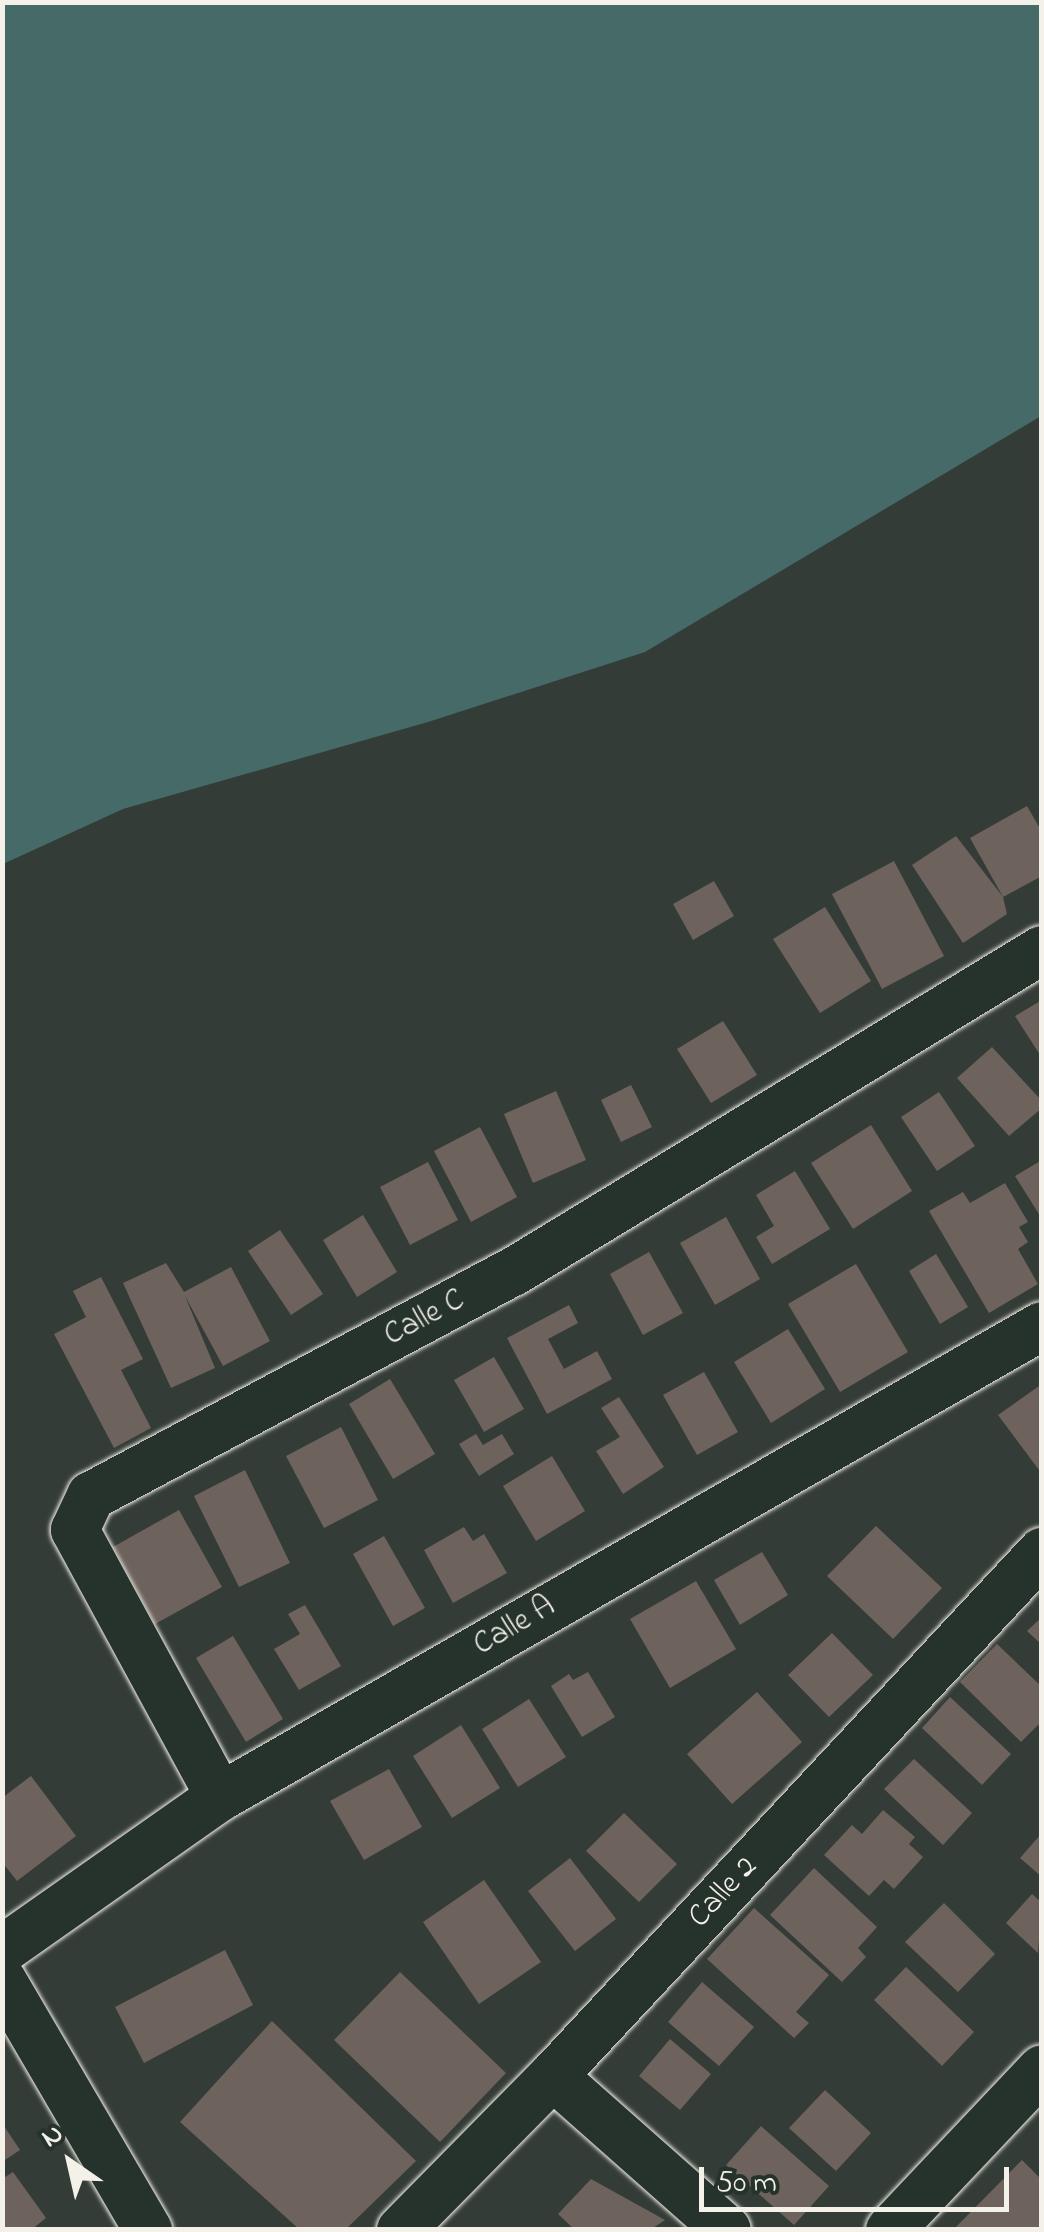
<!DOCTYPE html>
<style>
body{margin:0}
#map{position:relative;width:1044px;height:2232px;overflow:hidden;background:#343c37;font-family:"Indie Flower",sans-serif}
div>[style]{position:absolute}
.water>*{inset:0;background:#456a68}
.building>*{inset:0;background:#6e625d}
.roads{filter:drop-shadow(0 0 2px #f4f1e8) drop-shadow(0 0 2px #f4f1e8)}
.minor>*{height:48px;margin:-24px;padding:0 24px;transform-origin:24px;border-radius:24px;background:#26332d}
span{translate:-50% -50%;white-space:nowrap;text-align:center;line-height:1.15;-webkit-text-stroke:8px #26332d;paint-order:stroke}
.street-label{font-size:32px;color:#f4f1e8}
.frame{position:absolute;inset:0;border:5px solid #f4f1e8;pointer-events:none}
.north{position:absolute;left:20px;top:2112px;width:100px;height:100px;-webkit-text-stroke:8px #26332d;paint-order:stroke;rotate:326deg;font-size:28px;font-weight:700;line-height:40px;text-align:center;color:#f4f1e8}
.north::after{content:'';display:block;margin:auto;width:35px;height:45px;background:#f4f1e8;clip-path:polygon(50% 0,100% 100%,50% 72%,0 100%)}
.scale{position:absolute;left:699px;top:2167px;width:310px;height:45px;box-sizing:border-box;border:5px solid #f4f1e8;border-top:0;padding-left:12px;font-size:30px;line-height:35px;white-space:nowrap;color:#f4f1e8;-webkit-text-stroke:8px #26332d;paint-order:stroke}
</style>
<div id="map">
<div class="water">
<div style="clip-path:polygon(2px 3px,1041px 3px,1041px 416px,645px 652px,428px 722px,123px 809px,3px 864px)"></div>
</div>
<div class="building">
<div style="clip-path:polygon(1027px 806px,1042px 832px,1042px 876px,1003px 897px,970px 838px)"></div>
<div style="clip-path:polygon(956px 836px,1003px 897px,1007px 914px,963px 943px,912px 865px)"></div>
<div style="clip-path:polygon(894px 861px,944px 956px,882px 989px,832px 894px)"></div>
<div style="clip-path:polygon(714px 881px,734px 916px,693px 940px,673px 904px)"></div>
<div style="clip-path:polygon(825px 907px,871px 981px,820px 1013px,773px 939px)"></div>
<div style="clip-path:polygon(1042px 1000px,1042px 1058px,1015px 1016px)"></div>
<div style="clip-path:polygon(723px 1021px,757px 1075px,711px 1103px,677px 1049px)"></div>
<div style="clip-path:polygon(992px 1047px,1042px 1101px,1042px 1108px,1009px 1136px,957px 1078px)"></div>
<div style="clip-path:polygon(631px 1085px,652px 1127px,621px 1142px,601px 1100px)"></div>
<div style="clip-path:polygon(556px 1091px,586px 1160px,533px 1183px,504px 1114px)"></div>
<div style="clip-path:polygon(939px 1092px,975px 1146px,937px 1171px,901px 1117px)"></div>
<div style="clip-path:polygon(871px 1125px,912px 1191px,853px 1229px,811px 1163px)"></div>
<div style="clip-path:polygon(480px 1127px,517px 1197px,471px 1222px,434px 1151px)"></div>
<div style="clip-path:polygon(1042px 1160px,1042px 1219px,1015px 1176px)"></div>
<div style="clip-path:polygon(428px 1162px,458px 1220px,410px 1245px,380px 1187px)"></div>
<div style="clip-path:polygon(795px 1171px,830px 1229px,772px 1264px,756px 1237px,774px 1226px,756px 1195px)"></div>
<div style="clip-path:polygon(1005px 1183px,1028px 1222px,1019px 1227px,1028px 1242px,1018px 1249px,1038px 1284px,989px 1313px,929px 1211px,963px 1192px,970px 1203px)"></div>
<div style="clip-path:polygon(363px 1215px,397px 1272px,357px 1297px,323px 1240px)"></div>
<div style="clip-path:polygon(726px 1217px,760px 1279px,715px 1305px,680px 1243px)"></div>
<div style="clip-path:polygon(280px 1230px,323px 1294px,291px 1315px,248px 1251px)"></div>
<div style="clip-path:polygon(649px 1252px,683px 1313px,643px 1335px,610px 1274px)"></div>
<div style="clip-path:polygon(936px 1254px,968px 1307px,940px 1324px,909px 1271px)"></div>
<div style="clip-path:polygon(166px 1263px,184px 1292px,231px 1267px,270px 1341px,223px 1366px,185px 1296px,215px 1368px,171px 1388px,123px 1283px)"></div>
<div style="clip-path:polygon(856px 1264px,908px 1352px,840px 1392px,788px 1304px)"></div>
<div style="clip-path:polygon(101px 1277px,143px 1359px,121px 1370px,151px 1428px,114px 1448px,54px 1334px,86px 1317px,73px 1291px)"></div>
<div style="clip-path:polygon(569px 1305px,578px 1323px,548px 1339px,564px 1369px,597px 1351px,612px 1379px,547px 1414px,507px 1338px)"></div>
<div style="clip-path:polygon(788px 1329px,825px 1389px,771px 1423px,734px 1362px)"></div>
<div style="clip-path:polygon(494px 1357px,524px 1409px,484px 1432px,454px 1380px)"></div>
<div style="clip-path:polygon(704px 1372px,738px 1432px,697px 1455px,663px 1395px)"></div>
<div style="clip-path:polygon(390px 1379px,435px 1454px,393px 1479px,349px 1404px)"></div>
<div style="clip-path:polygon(1042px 1384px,1042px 1474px,998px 1415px)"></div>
<div style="clip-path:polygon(619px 1397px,664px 1467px,623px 1494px,596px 1451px,620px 1437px,601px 1408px)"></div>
<div style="clip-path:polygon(341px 1427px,378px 1500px,324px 1528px,286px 1456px)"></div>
<div style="clip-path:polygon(476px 1434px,483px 1445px,502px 1434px,514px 1454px,479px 1476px,459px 1444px)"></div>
<div style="clip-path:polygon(552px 1456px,585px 1511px,536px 1541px,503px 1486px)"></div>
<div style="clip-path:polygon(245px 1470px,290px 1563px,239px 1587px,194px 1496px)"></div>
<div style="clip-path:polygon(179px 1510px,222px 1587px,155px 1624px,113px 1547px)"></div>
<div style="clip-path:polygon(876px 1526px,942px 1588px,893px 1639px,827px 1576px)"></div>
<div style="clip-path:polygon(464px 1527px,473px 1541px,484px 1534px,507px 1573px,453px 1603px,424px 1550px)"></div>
<div style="clip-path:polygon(384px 1536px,425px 1608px,393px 1626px,353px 1554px)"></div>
<div style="clip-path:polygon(762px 1552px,788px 1595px,740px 1625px,714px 1580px)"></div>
<div style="clip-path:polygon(696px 1581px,736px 1649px,670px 1688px,630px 1619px)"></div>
<div style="clip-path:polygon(305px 1605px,341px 1666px,299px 1690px,274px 1649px,300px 1634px,288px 1614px)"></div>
<div style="clip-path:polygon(1042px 1617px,1042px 1645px,1027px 1631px)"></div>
<div style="clip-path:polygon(832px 1633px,873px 1675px,829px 1717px,788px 1675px)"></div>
<div style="clip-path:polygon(233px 1636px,283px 1719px,246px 1742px,196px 1658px)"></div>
<div style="clip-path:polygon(997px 1644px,1042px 1687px,1042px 1721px,1021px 1742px,960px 1682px)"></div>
<div style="clip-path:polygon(588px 1672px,615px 1717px,582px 1737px,551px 1686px,569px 1674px,573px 1680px)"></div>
<div style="clip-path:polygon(757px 1692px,802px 1742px,732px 1804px,687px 1754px)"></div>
<div style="clip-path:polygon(950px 1697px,1011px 1754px,982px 1785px,922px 1728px)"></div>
<div style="clip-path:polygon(529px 1699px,566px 1757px,518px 1787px,482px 1729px)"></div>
<div style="clip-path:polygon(461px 1725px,500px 1788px,452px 1818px,413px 1756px)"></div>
<div style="clip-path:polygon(914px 1759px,972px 1813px,943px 1845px,884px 1789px)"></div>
<div style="clip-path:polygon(389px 1769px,422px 1827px,364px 1860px,330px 1801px)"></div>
<div style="clip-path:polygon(31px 1776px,76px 1836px,17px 1881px,2px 1862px,2px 1798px)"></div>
<div style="clip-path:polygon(883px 1810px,915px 1837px,909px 1844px,923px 1857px,894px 1889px,884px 1880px,869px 1896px,824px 1855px,852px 1825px,862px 1834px)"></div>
<div style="clip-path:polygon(624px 1813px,677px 1864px,639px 1902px,586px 1851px)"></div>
<div style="clip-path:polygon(1042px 1833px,1042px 1877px,1020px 1858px)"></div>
<div style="clip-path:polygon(570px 1858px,616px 1919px,575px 1951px,528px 1891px)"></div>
<div style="clip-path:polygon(814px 1868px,877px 1927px,858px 1948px,866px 1957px,842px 1982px,770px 1915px)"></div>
<div style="clip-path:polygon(484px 1880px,541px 1962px,479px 2004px,423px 1922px)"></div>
<div style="clip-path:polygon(1032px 1894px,1042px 1903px,1038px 1953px,1006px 1923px)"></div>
<div style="clip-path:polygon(944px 1903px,995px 1954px,958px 1992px,905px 1942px)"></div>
<div style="clip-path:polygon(754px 1908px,829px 1975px,796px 2012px,809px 2023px,794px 2038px,707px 1959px)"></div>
<div style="clip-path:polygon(225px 1950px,253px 2005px,144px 2063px,115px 2007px)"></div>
<div style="clip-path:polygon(906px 1967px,974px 2032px,942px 2066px,874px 2000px)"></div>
<div style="clip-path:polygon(400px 1972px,506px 2073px,440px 2142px,334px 2040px)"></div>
<div style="clip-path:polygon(702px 1982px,754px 2027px,719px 2066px,668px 2022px)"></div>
<div style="clip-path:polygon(272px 2021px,416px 2161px,345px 2230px,300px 2230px,180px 2122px)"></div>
<div style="clip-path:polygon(670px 2039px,711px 2074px,680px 2110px,639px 2076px)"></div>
<div style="clip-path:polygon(825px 2090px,871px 2133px,836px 2171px,789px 2128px)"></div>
<div style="clip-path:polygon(2px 2123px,20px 2150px,2px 2162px)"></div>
<div style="clip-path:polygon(761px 2126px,829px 2186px,794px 2225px,726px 2165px)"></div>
<div style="clip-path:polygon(1022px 2160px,1042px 2180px,1042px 2230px,953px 2230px)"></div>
<div style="clip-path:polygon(13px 2172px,46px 2218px,31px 2230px,2px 2230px,2px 2179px)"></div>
<div style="clip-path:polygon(591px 2179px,665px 2220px,650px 2230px,575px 2230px,558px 2214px)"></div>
</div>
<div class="roads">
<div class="minor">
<div style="left:220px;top:1797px;width:304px;rotate:-118.5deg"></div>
<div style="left:75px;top:1530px;width:38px;rotate:-65deg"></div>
<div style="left:91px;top:1496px;width:478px;rotate:-28deg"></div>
<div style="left:513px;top:1272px;width:619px;rotate:-31.33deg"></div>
<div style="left:2px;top:1950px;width:266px;rotate:-35.1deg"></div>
<div style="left:220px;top:1797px;width:947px;rotate:-29.81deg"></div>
<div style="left:2px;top:1980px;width:290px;rotate:59.7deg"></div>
<div style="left:553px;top:2076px;width:232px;rotate:41.5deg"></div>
<div style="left:401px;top:2230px;width:216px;rotate:-45.4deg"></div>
<div style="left:553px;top:2076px;width:717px;rotate:-46.98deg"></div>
<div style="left:890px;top:2230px;width:221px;rotate:-46.6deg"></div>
</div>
</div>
<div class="street-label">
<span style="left:425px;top:1319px;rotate:-28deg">Calle C</span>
<span style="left:515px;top:1627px;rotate:-30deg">Calle A</span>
<span style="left:724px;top:1893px;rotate:-47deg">Calle 2</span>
</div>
<div class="frame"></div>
<div class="north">N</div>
<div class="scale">50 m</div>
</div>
